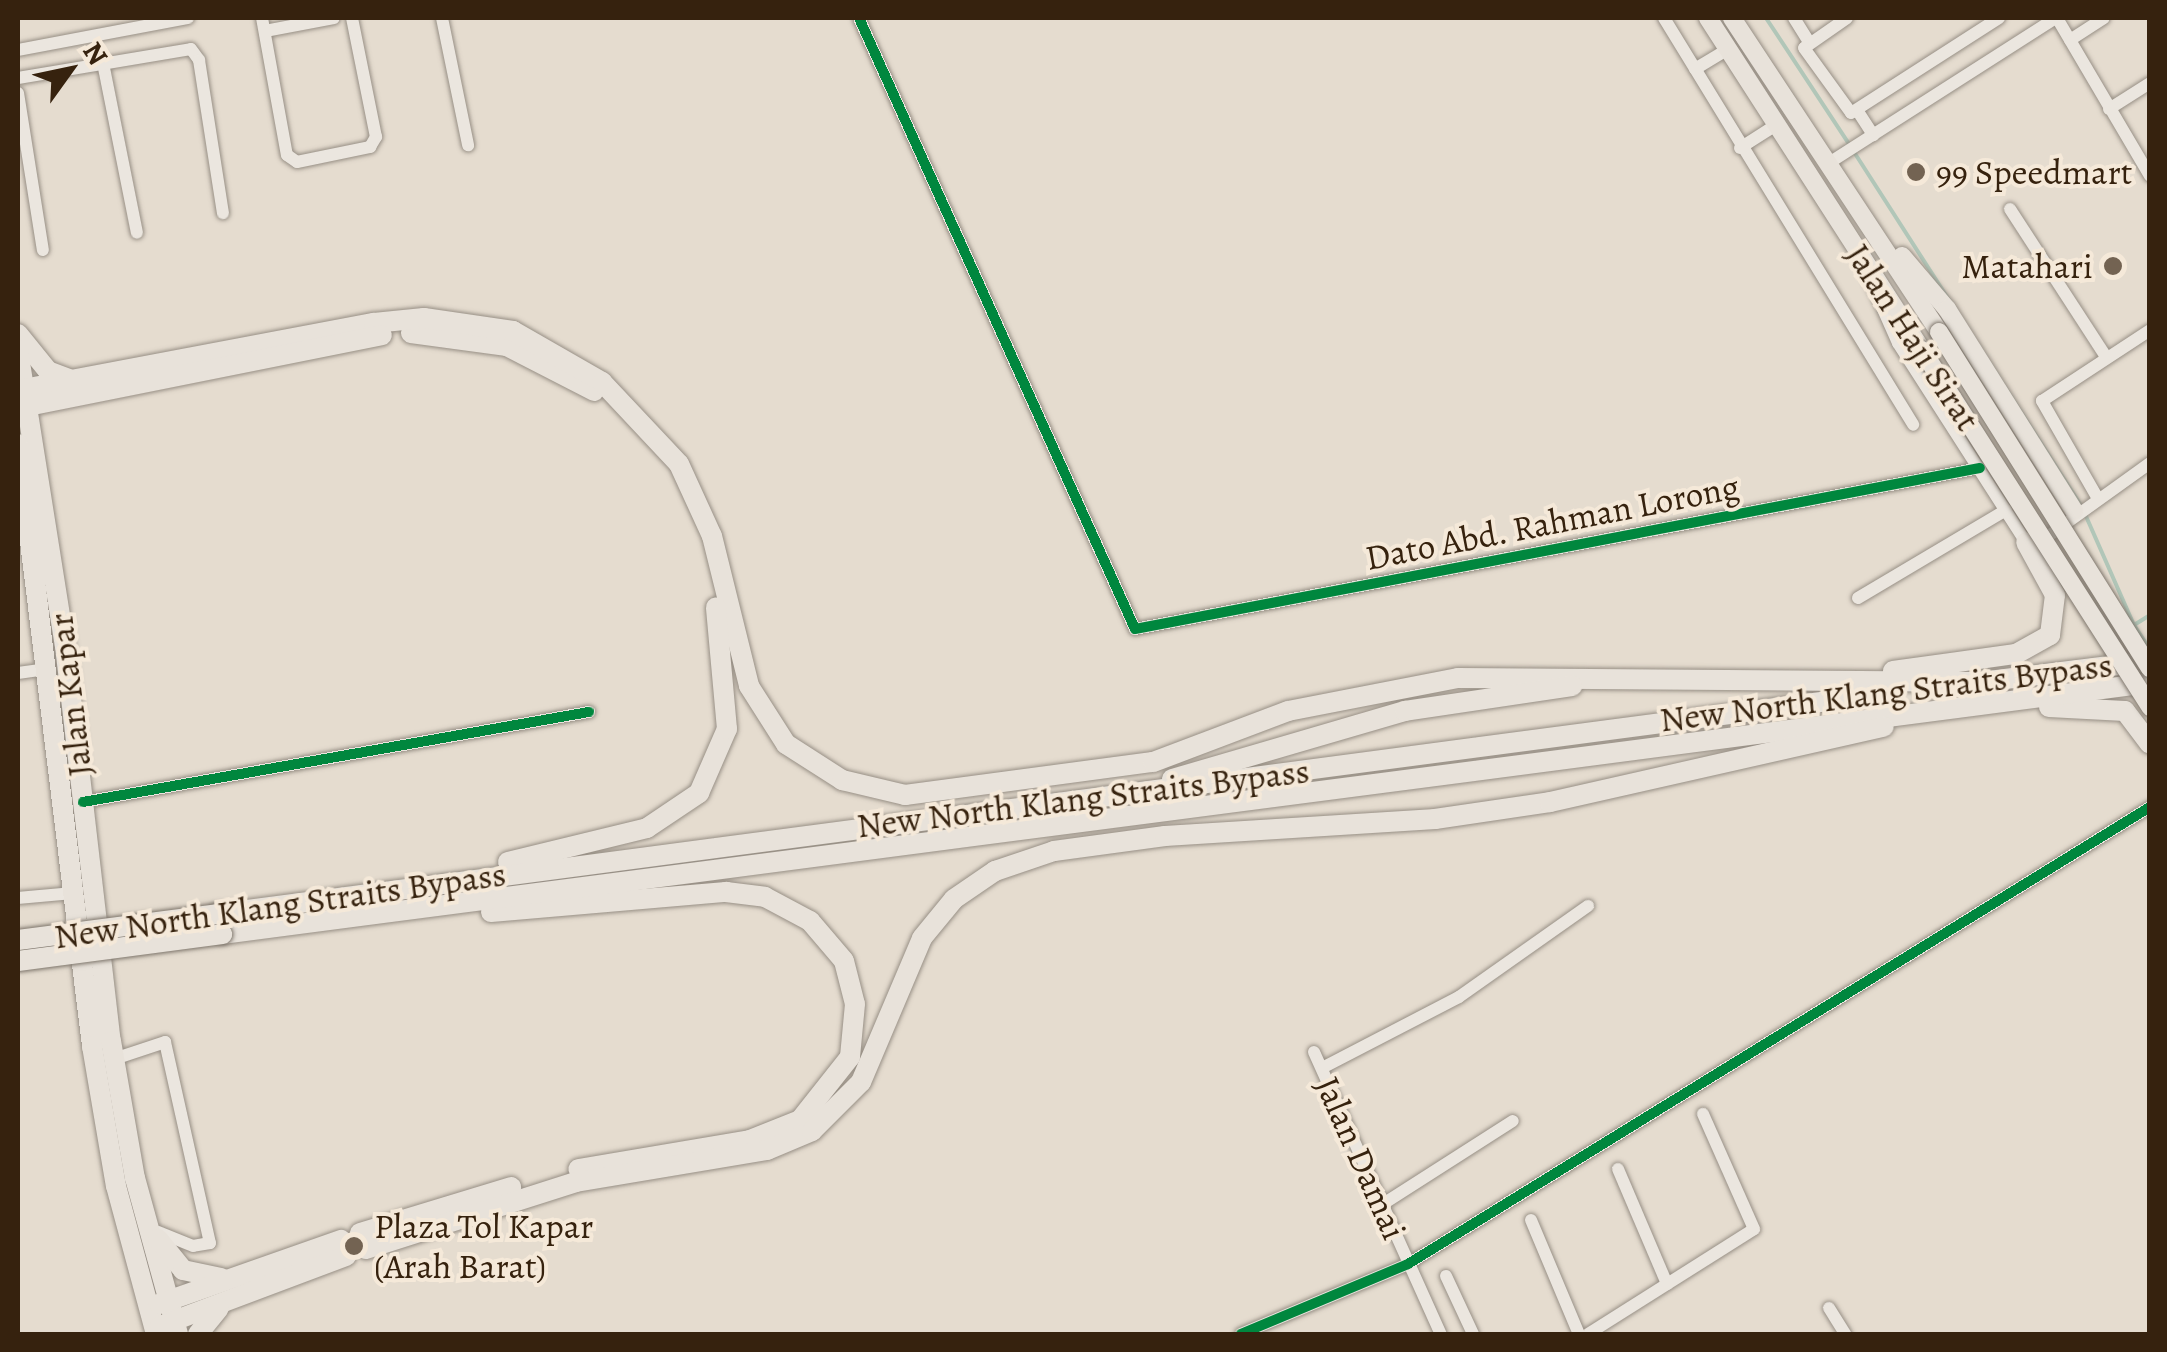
<!DOCTYPE html>
<style>
body{margin:0}
#map{position:relative;width:2167px;height:1352px;overflow:hidden;background:#e5dccf;font-family:Alegreya,serif}
div>[style]{position:absolute}
.stream>*{height:4px;margin:-2px;padding:0 2px;transform-origin:2px;border-radius:2px;background:#b1c6b8}
.roads{filter:drop-shadow(0 0 2px #978f85) drop-shadow(0 0 2px #978f85)}
.minor>*{height:12px;margin:-6px;padding:0 6px;transform-origin:6px;border-radius:6px;background:#ebe6df}
.major>*{height:18px;margin:-9px;padding:0 9px;transform-origin:9px;border-radius:9px;background:#e8e2da}
.highway>*{height:20px;margin:-10px;padding:0 10px;transform-origin:10px;border-radius:10px;background:#e8e2da}
.bridges{filter:drop-shadow(0 0 2px #7e766c) drop-shadow(0 0 2px #7e766c)}
.major-bridge>*{height:18px;margin:-9px;padding:0 9px;transform-origin:9px;border-radius:9px;background:#e8e2da}
.highway-bridge>*{height:20px;margin:-10px;padding:0 10px;transform-origin:10px;border-radius:10px;background:#e8e2da}
.cycleway>*{height:10px;margin:-5px;padding:0 5px;transform-origin:5px;border-radius:5px;background:#00873e}
.dots>*{width:28px;height:28px;translate:-50% -50%;box-sizing:border-box;border:5px solid #f5e9d9;border-radius:50%}
span{translate:-50% -50%;white-space:nowrap;text-align:center;line-height:1.15;-webkit-text-stroke:8px #f5e9d9;paint-order:stroke}
.poi-label{font-size:35px;color:#36220e}
.left{translate:0 -50%;text-align:left}
.right{translate:-100% -50%;text-align:right}
.street-label{font-size:35px;color:#36220e}
.frame{position:absolute;inset:0;border:20px solid #36220e;pointer-events:none}
.north{position:absolute;left:20px;top:20px;width:100px;height:100px;-webkit-text-stroke:8px #f5e9d9;paint-order:stroke;rotate:57deg;font-size:28px;font-weight:700;line-height:40px;text-align:center;color:#36220e}
.north::after{content:'';display:block;margin:auto;width:35px;height:45px;background:#36220e;clip-path:polygon(50% 0,100% 100%,50% 72%,0 100%)}
</style>
<div id="map">
<div class="stream">
<div style="left:1766px;top:18px;width:151px;rotate:56.6deg"></div>
<div style="left:1854px;top:152px;width:420px;rotate:57.3deg"></div>
<div style="left:2085px;top:514px;width:121px;rotate:66.2deg"></div>
<div style="left:2134px;top:625px;width:19px;rotate:-32deg"></div>
<div style="left:2134px;top:625px;width:24px;rotate:57deg"></div>
</div>
<div class="roads">
<div class="minor">
<div style="left:262px;top:18px;width:139px;rotate:79.7deg"></div>
<div style="left:287px;top:155px;width:12px;rotate:35deg"></div>
<div style="left:297px;top:162px;width:75px;rotate:-11.6deg"></div>
<div style="left:370px;top:147px;width:12px;rotate:-59deg"></div>
<div style="left:376px;top:137px;width:121px;rotate:-101.4deg"></div>
<div style="left:442px;top:18px;width:130px;rotate:78.4deg"></div>
<div style="left:859px;top:18px;width:670px;rotate:65.69deg"></div>
<div style="left:1135px;top:629px;width:860px;rotate:-10.79deg"></div>
<div style="left:1664px;top:18px;width:477px;rotate:58.5deg"></div>
<div style="left:1794px;top:18px;width:28px;rotate:58deg"></div>
<div style="left:1847px;top:18px;width:52px;rotate:145.1deg"></div>
<div style="left:1804px;top:48px;width:80px;rotate:54.1deg"></div>
<div style="left:1851px;top:113px;width:176px;rotate:-32.7deg"></div>
<div style="left:2057px;top:18px;width:183px;rotate:59.5deg"></div>
<div style="left:265px;top:31px;width:70px;rotate:-10.7deg"></div>
<div style="left:2070px;top:40px;width:40px;rotate:-32.9deg"></div>
<div style="left:18px;top:50px;width:173px;rotate:-10.7deg"></div>
<div style="left:103px;top:63px;width:173px;rotate:78.7deg"></div>
<div style="left:1695px;top:69px;width:39px;rotate:-31deg"></div>
<div style="left:18px;top:78px;width:175px;rotate:-9.5deg"></div>
<div style="left:191px;top:49px;width:14px;rotate:54deg"></div>
<div style="left:199px;top:60px;width:155px;rotate:81.1deg"></div>
<div style="left:18px;top:93px;width:159px;rotate:81deg"></div>
<div style="left:2109px;top:109px;width:49px;rotate:-32.4deg"></div>
<div style="left:1857px;top:110px;width:30px;rotate:57deg"></div>
<div style="left:1740px;top:148px;width:43px;rotate:-32.6deg"></div>
<div style="left:1832px;top:161px;width:266px;rotate:-32.6deg"></div>
<div style="left:2010px;top:209px;width:176px;rotate:57deg"></div>
<div style="left:1871px;top:282px;width:67px;rotate:66.1deg"></div>
<div style="left:1898px;top:343px;width:237px;rotate:57.3deg"></div>
<div style="left:2026px;top:542px;width:22px;rotate:-13deg"></div>
<div style="left:2047px;top:537px;width:127px;rotate:-35.7deg"></div>
<div style="left:2097px;top:497px;width:111px;rotate:-119.8deg"></div>
<div style="left:2042px;top:401px;width:129px;rotate:-33.3deg"></div>
<div style="left:1858px;top:598px;width:172px;rotate:-30.7deg"></div>
<div style="left:18px;top:673px;width:28px;rotate:-8deg"></div>
<div style="left:83px;top:802px;width:514px;rotate:-10.09deg"></div>
<div style="left:18px;top:898px;width:55px;rotate:-5.2deg"></div>
<div style="left:1314px;top:1052px;width:309px;rotate:65.8deg"></div>
<div style="left:114px;top:1059px;width:54px;rotate:-18.4deg"></div>
<div style="left:165px;top:1042px;width:206px;rotate:77.4deg"></div>
<div style="left:210px;top:1243px;width:17px;rotate:170deg"></div>
<div style="left:193px;top:1246px;width:38px;rotate:-158deg"></div>
<div style="left:1322px;top:1068px;width:154px;rotate:-27.4deg"></div>
<div style="left:1459px;top:997px;width:158px;rotate:-35.2deg"></div>
<div style="left:1618px;top:1169px;width:125px;rotate:66.9deg"></div>
<div style="left:1383px;top:1204px;width:154px;rotate:-32.6deg"></div>
<div style="left:1531px;top:1220px;width:124px;rotate:67.2deg"></div>
<div style="left:1446px;top:1276px;width:64px;rotate:65deg"></div>
<div style="left:1829px;top:1308px;width:31px;rotate:58deg"></div>
<div style="left:1241px;top:1334px;width:181px;rotate:-22.7deg"></div>
<div style="left:1408px;top:1264px;width:871px;rotate:-31.63deg"></div>
<div style="left:1588px;top:1334px;width:196px;rotate:-32.3deg"></div>
<div style="left:1754px;top:1229px;width:126px;rotate:-113.9deg"></div>
</div>
<div class="major">
<div style="left:1708px;top:18px;width:395px;rotate:57.2deg"></div>
<div style="left:1732px;top:18px;width:376px;rotate:56.6deg"></div>
<div style="left:1902px;top:256px;width:70px;rotate:49.7deg"></div>
<div style="left:1947px;top:309px;width:239px;rotate:57.8deg"></div>
</div>
<div class="highway">
<div style="left:411px;top:333px;width:97px;rotate:7.7deg"></div>
<div style="left:507px;top:346px;width:98px;rotate:27.3deg"></div>
<div style="left:18px;top:334px;width:48px;rotate:51deg"></div>
<div style="left:48px;top:371px;width:22px;rotate:21deg"></div>
<div style="left:18px;top:350px;width:300px;rotate:81deg"></div>
<div style="left:65px;top:646px;width:398px;rotate:83.4deg"></div>
<div style="left:111px;top:1041px;width:139px;rotate:80.1deg"></div>
<div style="left:135px;top:1178px;width:162px;rotate:74.6deg"></div>
<div style="left:18px;top:390px;width:362px;rotate:-10.7deg"></div>
<div style="left:374px;top:323px;width:50px;rotate:-5.7deg"></div>
<div style="left:424px;top:318px;width:90px;rotate:8.3deg"></div>
<div style="left:513px;top:331px;width:103px;rotate:29.8deg"></div>
<div style="left:602px;top:382px;width:112px;rotate:46.8deg"></div>
<div style="left:679px;top:464px;width:79px;rotate:65.4deg"></div>
<div style="left:712px;top:536px;width:154px;rotate:76.1deg"></div>
<div style="left:749px;top:686px;width:69px;rotate:57.5deg"></div>
<div style="left:786px;top:744px;width:67px;rotate:32.7deg"></div>
<div style="left:842px;top:780px;width:65px;rotate:13.4deg"></div>
<div style="left:905px;top:795px;width:250px;rotate:-7.6deg"></div>
<div style="left:1153px;top:762px;width:144px;rotate:-20.7deg"></div>
<div style="left:1288px;top:711px;width:173px;rotate:-11deg"></div>
<div style="left:1458px;top:678px;width:525px;rotate:0.44deg"></div>
<div style="left:18px;top:408px;width:371px;rotate:-11.3deg"></div>
<div style="left:18px;top:444px;width:607px;rotate:82.99deg"></div>
<div style="left:92px;top:1046px;width:142px;rotate:80.3deg"></div>
<div style="left:116px;top:1186px;width:153px;rotate:74.9deg"></div>
<div style="left:1893px;top:671px;width:124px;rotate:-7.9deg"></div>
<div style="left:2016px;top:654px;width:39px;rotate:-29deg"></div>
<div style="left:2050px;top:635px;width:40px;rotate:-82.9deg"></div>
<div style="left:2055px;top:595px;width:60px;rotate:-118.7deg"></div>
<div style="left:1973px;top:683px;width:178px;rotate:-7.1deg"></div>
<div style="left:2049px;top:707px;width:76px;rotate:3deg"></div>
<div style="left:2125px;top:711px;width:41px;rotate:52.9deg"></div>
<div style="left:1172px;top:779px;width:243px;rotate:-16.3deg"></div>
<div style="left:1405px;top:711px;width:169px;rotate:-8.5deg"></div>
<div style="left:508px;top:862px;width:143px;rotate:-13.7deg"></div>
<div style="left:647px;top:828px;width:63px;rotate:-33.9deg"></div>
<div style="left:699px;top:793px;width:70px;rotate:-66.4deg"></div>
<div style="left:727px;top:729px;width:122px;rotate:-95.2deg"></div>
<div style="left:491px;top:912px;width:236px;rotate:-4.9deg"></div>
<div style="left:726px;top:892px;width:39px;rotate:7deg"></div>
<div style="left:765px;top:897px;width:51px;rotate:28.1deg"></div>
<div style="left:810px;top:921px;width:52px;rotate:49.6deg"></div>
<div style="left:844px;top:961px;width:44px;rotate:75.7deg"></div>
<div style="left:855px;top:1004px;width:53px;rotate:95.4deg"></div>
<div style="left:850px;top:1057px;width:80px;rotate:128.4deg"></div>
<div style="left:800px;top:1120px;width:54px;rotate:158.2deg"></div>
<div style="left:750px;top:1140px;width:174px;rotate:170.4deg"></div>
<div style="left:217px;top:914px;width:1687px;rotate:-7.53deg"></div>
<div style="left:222px;top:934px;width:1944px;rotate:-7.42deg"></div>
<div style="left:360px;top:1233px;width:158px;rotate:-16.9deg"></div>
<div style="left:158px;top:1239px;width:40px;rotate:51deg"></div>
<div style="left:183px;top:1270px;width:39px;rotate:12deg"></div>
<div style="left:366px;top:1249px;width:220px;rotate:-17.7deg"></div>
<div style="left:576px;top:1182px;width:194px;rotate:-9.5deg"></div>
<div style="left:767px;top:1150px;width:49px;rotate:-22.9deg"></div>
<div style="left:812px;top:1131px;width:69px;rotate:-45deg"></div>
<div style="left:861px;top:1082px;width:156px;rotate:-67deg"></div>
<div style="left:922px;top:938px;width:50px;rotate:-50.6deg"></div>
<div style="left:954px;top:899px;width:50px;rotate:-34.3deg"></div>
<div style="left:995px;top:871px;width:62px;rotate:-18.7deg"></div>
<div style="left:1054px;top:851px;width:112px;rotate:-7.7deg"></div>
<div style="left:1165px;top:836px;width:271px;rotate:-3.6deg"></div>
<div style="left:1435px;top:819px;width:116px;rotate:-8.4deg"></div>
<div style="left:1550px;top:802px;width:342px;rotate:-12.7deg"></div>
<div style="left:159px;top:1304px;width:193px;rotate:-19.4deg"></div>
<div style="left:160px;top:1326px;width:199px;rotate:-20.6deg"></div>
<div style="left:198px;top:1334px;width:33px;rotate:-51deg"></div>
</div>
</div>
<div class="bridges">
<div class="major-bridge">
<div style="left:1939px;top:332px;width:397px;rotate:57.9deg"></div>
<div style="left:1922px;top:350px;width:424px;rotate:57.4deg"></div>
</div>
<div class="highway-bridge">
<div style="left:18px;top:940px;width:201px;rotate:-7.4deg"></div>
<div style="left:18px;top:961px;width:206px;rotate:-7.5deg"></div>
</div>
</div>
<div class="cycleway">
<div style="left:859px;top:18px;width:670px;rotate:65.69deg"></div>
<div style="left:1135px;top:629px;width:860px;rotate:-10.79deg"></div>
<div style="left:83px;top:802px;width:514px;rotate:-10.09deg"></div>
<div style="left:1241px;top:1334px;width:181px;rotate:-22.7deg"></div>
<div style="left:1408px;top:1264px;width:871px;rotate:-31.63deg"></div>
</div>
<div class="dots">
<div style="left:1916px;top:172px;background:#736352"></div>
<div style="left:2113px;top:266px;background:#736352"></div>
<div style="left:354px;top:1246px;background:#736352"></div>
</div>
<div class="poi-label">
<span class="left" style="left:1936px;top:172px">99 Speedmart</span>
<span class="right" style="left:2093px;top:266px">Matahari</span>
<span class="left" style="left:374px;top:1246px">Plaza Tol Kapar<br>(Arah Barat)</span>
</div>
<div class="street-label">
<span style="left:1913px;top:337px;rotate:57deg">Jalan Haji Sirat</span>
<span style="left:1552px;top:522px;rotate:-11deg">Dato Abd. Rahman Lorong</span>
<span style="left:1886px;top:692px;rotate:-7deg">New North Klang Straits Bypass</span>
<span style="left:70px;top:695px;rotate:-97deg">Jalan Kapar</span>
<span style="left:1083px;top:798px;rotate:-7deg">New North Klang Straits Bypass</span>
<span style="left:280px;top:905px;rotate:-8deg">New North Klang Straits Bypass</span>
<span style="left:1361px;top:1158px;rotate:66deg">Jalan Damai</span>
</div>
<div class="frame"></div>
<div class="north">N</div>
</div>
